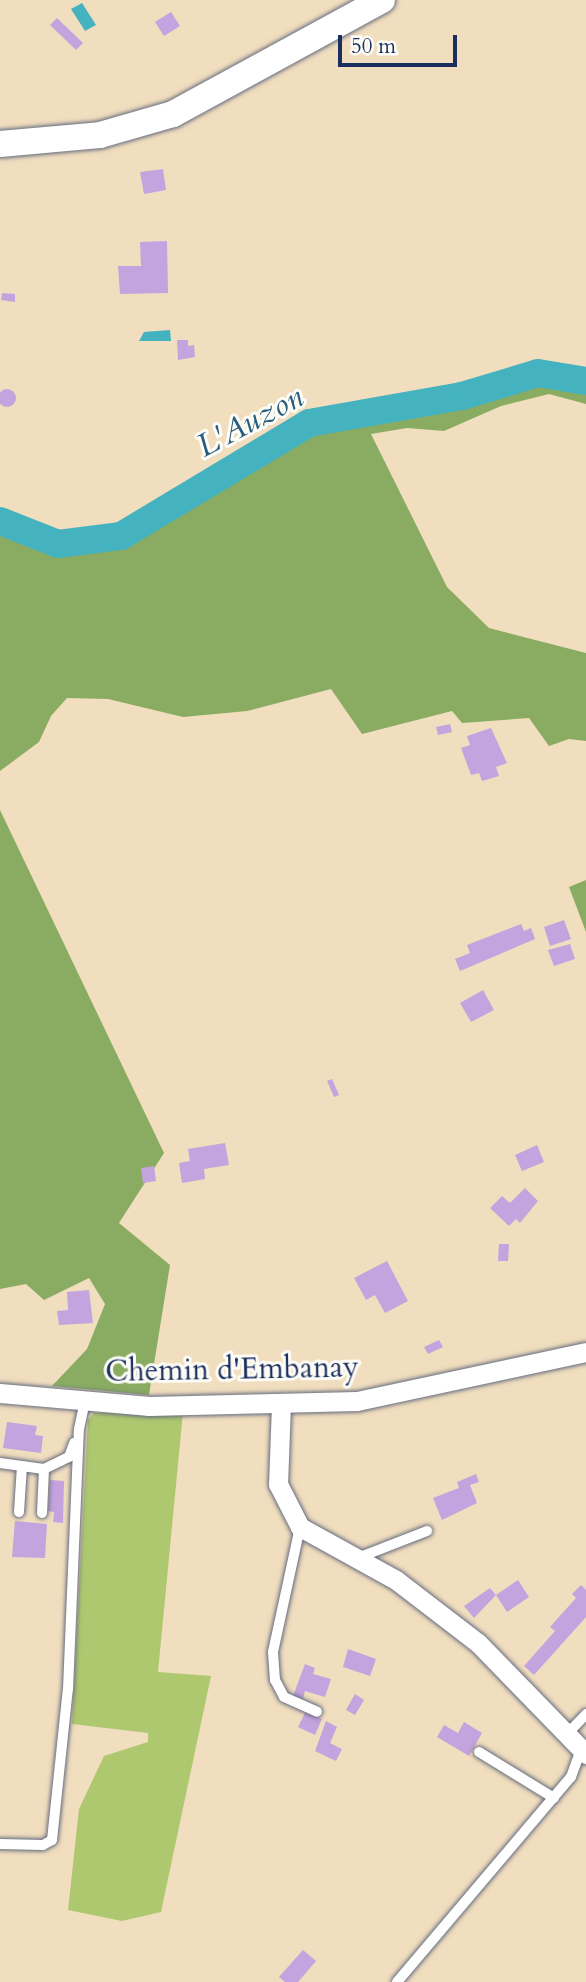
<!DOCTYPE html>
<style>
body{margin:0}
#map{position:relative;width:586px;height:1982px;overflow:hidden;background:#f1debe;font-family:Cardo,serif}
div>[style]{position:absolute}
.green>*{inset:0;background:#adc86f}
.forest>*{inset:0;background:#8aac62}
.water>*{inset:0;background:#44b3bf}
.river>*{height:28px;margin:-14px;padding:0 14px;transform-origin:14px;border-radius:14px;background:#44b3bf}
.building>*{inset:0;background:#c4a3de}
.round{border-radius:50%}
.roads{filter:drop-shadow(0 0 2px #666c80) drop-shadow(0 0 2px #666c80)}
.service>*{height:10px;margin:-5px;padding:0 5px;transform-origin:5px;border-radius:5px;background:#fff}
.minor>*{height:19px;margin:-9.5px;padding:0 9.5px;transform-origin:9.5px;border-radius:9.5px;background:#fff}
.secondary>*{height:26px;margin:-13px;padding:0 13px;transform-origin:13px;border-radius:13px;background:#fff}
span{translate:-50% -50%;white-space:nowrap;text-align:center;line-height:1.15;-webkit-text-stroke:6px #fdfcf7;paint-order:stroke}
.street-label{font-size:30px;color:#1b2f5e}
.water-label{font-size:32px;color:#295d80;font-style:italic}
.scale{position:absolute;left:338px;top:35px;width:119px;height:32px;box-sizing:border-box;border:4px solid #1b2f5e;border-top:0;padding-left:9px;font-size:21px;line-height:24px;white-space:nowrap;color:#1b2f5e;-webkit-text-stroke:5px #fdfcf7;paint-order:stroke}
</style>
<div id="map">
<div class="green">
<div style="clip-path:polygon(183px 1412px,158px 1672px,211px 1676px,161px 1912px,122px 1921px,68px 1910px,79px 1809px,104px 1756px,148px 1742px,148px 1733px,72px 1724px,88px 1420px,94px 1413px)"></div>
</div>
<div class="forest">
<div style="clip-path:polygon(540px 381px,586px 389px,586px 404px,549px 394px,501px 406px,444px 431px,407px 428px,371px 434px,447px 587px,489px 628px,586px 653px,586px 741px,569px 739px,549px 746px,529px 718px,462px 723px,452px 711px,362px 734px,331px 689px,247px 711px,183px 717px,108px 699px,67px 698px,51px 716px,39px 742px,0 771px,0 533px,60px 553px,122px 542px,314px 428px,462px 402px)"></div>
<div style="clip-path:polygon(0 810px,164px 1153px,119px 1223px,170px 1265px,149px 1395px,52px 1386px,87px 1349px,105px 1304px,89px 1278px,44px 1300px,26px 1284px,0 1289px)"></div>
<div style="clip-path:polygon(586px 880px,586px 932px,569px 887px)"></div>
</div>
<div class="water">
<div style="clip-path:polygon(82px 3px,96px 25px,85px 31px,71px 9px)"></div>
<div style="clip-path:polygon(170px 330px,171px 341px,139px 341px,144px 332px)"></div>
</div>
<div class="river">
<div style="left:0;top:521px;width:62px;rotate:21.6deg"></div>
<div style="left:58px;top:544px;width:64px;rotate:-7.2deg"></div>
<div style="left:121px;top:536px;width:219px;rotate:-31deg"></div>
<div style="left:309px;top:423px;width:155px;rotate:-10deg"></div>
<div style="left:462px;top:396px;width:79px;rotate:-16.8deg"></div>
<div style="left:538px;top:373px;width:49px;rotate:9.5deg"></div>
</div>
<div class="building">
<div style="clip-path:polygon(171px 12px,180px 26px,164px 36px,155px 22px)"></div>
<div style="clip-path:polygon(57px 18px,83px 43px,76px 50px,50px 25px)"></div>
<div style="clip-path:polygon(163px 169px,166px 190px,144px 194px,140px 172px)"></div>
<div style="clip-path:polygon(167px 241px,168px 293px,120px 294px,118px 266px,141px 266px,140px 242px)"></div>
<div style="clip-path:polygon(2px 293px,15px 294px,15px 302px,1px 300px)"></div>
<div style="clip-path:polygon(177px 340px,188px 340px,188px 346px,194px 345px,195px 357px,178px 360px)"></div>
<div class="round" style="left:-2px;top:389px;width:18px;height:18px"></div>
<div style="clip-path:polygon(450px 724px,452px 732px,438px 735px,436px 727px)"></div>
<div style="clip-path:polygon(491px 728px,507px 763px,496px 767px,499px 776px,482px 781px,479px 773px,471px 775px,461px 748px,470px 745px,467px 736px)"></div>
<div style="clip-path:polygon(564px 920px,571px 939px,550px 946px,544px 927px)"></div>
<div style="clip-path:polygon(521px 924px,524px 931px,531px 928px,535px 939px,460px 971px,455px 959px,470px 953px,467px 945px)"></div>
<div style="clip-path:polygon(570px 944px,575px 959px,554px 966px,548px 950px)"></div>
<div style="clip-path:polygon(483px 990px,494px 1010px,471px 1022px,460px 1003px)"></div>
<div style="clip-path:polygon(332px 1079px,339px 1095px,334px 1097px,327px 1081px)"></div>
<div style="clip-path:polygon(225px 1143px,229px 1165px,204px 1169px,205px 1179px,182px 1183px,179px 1163px,190px 1161px,188px 1149px)"></div>
<div style="clip-path:polygon(537px 1145px,544px 1162px,522px 1171px,515px 1155px)"></div>
<div style="clip-path:polygon(154px 1166px,156px 1181px,143px 1183px,141px 1168px)"></div>
<div style="clip-path:polygon(525px 1188px,538px 1201px,520px 1223px,516px 1219px,509px 1226px,490px 1208px,502px 1196px,510px 1203px)"></div>
<div style="clip-path:polygon(499px 1244px,509px 1244px,508px 1261px,498px 1261px)"></div>
<div style="clip-path:polygon(387px 1261px,408px 1301px,385px 1313px,375px 1295px,366px 1300px,354px 1278px)"></div>
<div style="clip-path:polygon(89px 1290px,93px 1323px,59px 1325px,57px 1311px,68px 1310px,67px 1292px)"></div>
<div style="clip-path:polygon(439px 1340px,443px 1347px,428px 1354px,424px 1347px)"></div>
<div style="clip-path:polygon(7px 1422px,37px 1426px,35px 1435px,43px 1436px,41px 1453px,3px 1448px)"></div>
<div style="clip-path:polygon(476px 1474px,479px 1482px,470px 1485px,477px 1503px,442px 1520px,433px 1498px,459px 1488px,457px 1482px)"></div>
<div style="clip-path:polygon(50px 1480px,64px 1481px,63px 1523px,53px 1522px,54px 1512px,48px 1511px)"></div>
<div style="clip-path:polygon(15px 1521px,47px 1524px,45px 1558px,12px 1557px)"></div>
<div style="clip-path:polygon(518px 1580px,529px 1597px,507px 1612px,496px 1595px,474px 1618px,464px 1606px,490px 1588px,496px 1595px)"></div>
<div style="clip-path:polygon(581px 1585px,586px 1590px,586px 1617px,534px 1675px,524px 1666px,555px 1631px,550px 1627px,576px 1598px,572px 1594px)"></div>
<div style="clip-path:polygon(348px 1649px,376px 1659px,370px 1676px,343px 1667px)"></div>
<div style="clip-path:polygon(305px 1664px,315px 1668px,313px 1674px,331px 1679px,325px 1697px,305px 1691px,303px 1699px,293px 1696px)"></div>
<div style="clip-path:polygon(355px 1694px,364px 1700px,355px 1715px,346px 1710px)"></div>
<div style="clip-path:polygon(306px 1711px,322px 1719px,315px 1735px,298px 1727px)"></div>
<div style="clip-path:polygon(326px 1721px,337px 1727px,330px 1743px,342px 1749px,336px 1761px,315px 1751px)"></div>
<div style="clip-path:polygon(464px 1722px,482px 1733px,469px 1756px,437px 1737px,444px 1725px,458px 1733px)"></div>
<div style="clip-path:polygon(303px 1950px,316px 1961px,298px 1982px,285px 1982px,279px 1977px)"></div>
</div>
<div class="roads">
<div class="service">
<div style="left:0;top:1463px;width:44px;rotate:7.8deg"></div>
<div style="left:44px;top:1469px;width:28px;rotate:-26deg"></div>
<div style="left:69px;top:1457px;width:15px;rotate:-70deg"></div>
<div style="left:19px;top:1512px;width:46px;rotate:-86.3deg"></div>
<div style="left:42px;top:1513px;width:44px;rotate:-87.4deg"></div>
<div style="left:300px;top:1527px;width:128px;rotate:102.2deg"></div>
<div style="left:273px;top:1652px;width:28px;rotate:86deg"></div>
<div style="left:275px;top:1680px;width:19px;rotate:62deg"></div>
<div style="left:284px;top:1697px;width:36px;rotate:24deg"></div>
<div style="left:360px;top:1557px;width:72px;rotate:-21.2deg"></div>
<div style="left:567px;top:1734px;width:28px;rotate:-46deg"></div>
<div style="left:479px;top:1752px;width:88px;rotate:31.5deg"></div>
<div style="left:0;top:1844px;width:43px;rotate:1.3deg"></div>
<div style="left:43px;top:1845px;width:10px;rotate:-29deg"></div>
<div style="left:52px;top:1840px;width:152px;rotate:-84deg"></div>
<div style="left:68px;top:1689px;width:260px;rotate:-87.6deg"></div>
<div style="left:79px;top:1429px;width:30px;rotate:-78deg"></div>
<div style="left:397px;top:1982px;width:269px;rotate:-49.7deg"></div>
<div style="left:571px;top:1777px;width:29px;rotate:-70deg"></div>
</div>
<div class="minor">
<div style="left:0;top:1393px;width:150px;rotate:5deg"></div>
<div style="left:149px;top:1406px;width:208px;rotate:-1.4deg"></div>
<div style="left:357px;top:1401px;width:234px;rotate:-12.1deg"></div>
<div style="left:281px;top:1404px;width:80px;rotate:92.1deg"></div>
<div style="left:278px;top:1484px;width:48px;rotate:62.9deg"></div>
<div style="left:300px;top:1527px;width:110px;rotate:28.9deg"></div>
<div style="left:396px;top:1580px;width:103px;rotate:37.5deg"></div>
<div style="left:478px;top:1643px;width:155px;rotate:45.8deg"></div>
</div>
<div class="secondary">
<div style="left:0;top:144px;width:100px;rotate:-5.1deg"></div>
<div style="left:100px;top:135px;width:76px;rotate:-16deg"></div>
<div style="left:173px;top:114px;width:238px;rotate:-28.6deg"></div>
</div>
</div>
<div class="street-label">
<span style="left:232px;top:1370px;rotate:-1deg">Chemin d'Embanay</span>
</div>
<div class="water-label">
<span style="left:250px;top:422px;rotate:-28deg">L'Auzon</span>
</div>
<div class="scale">50 m</div>
</div>
